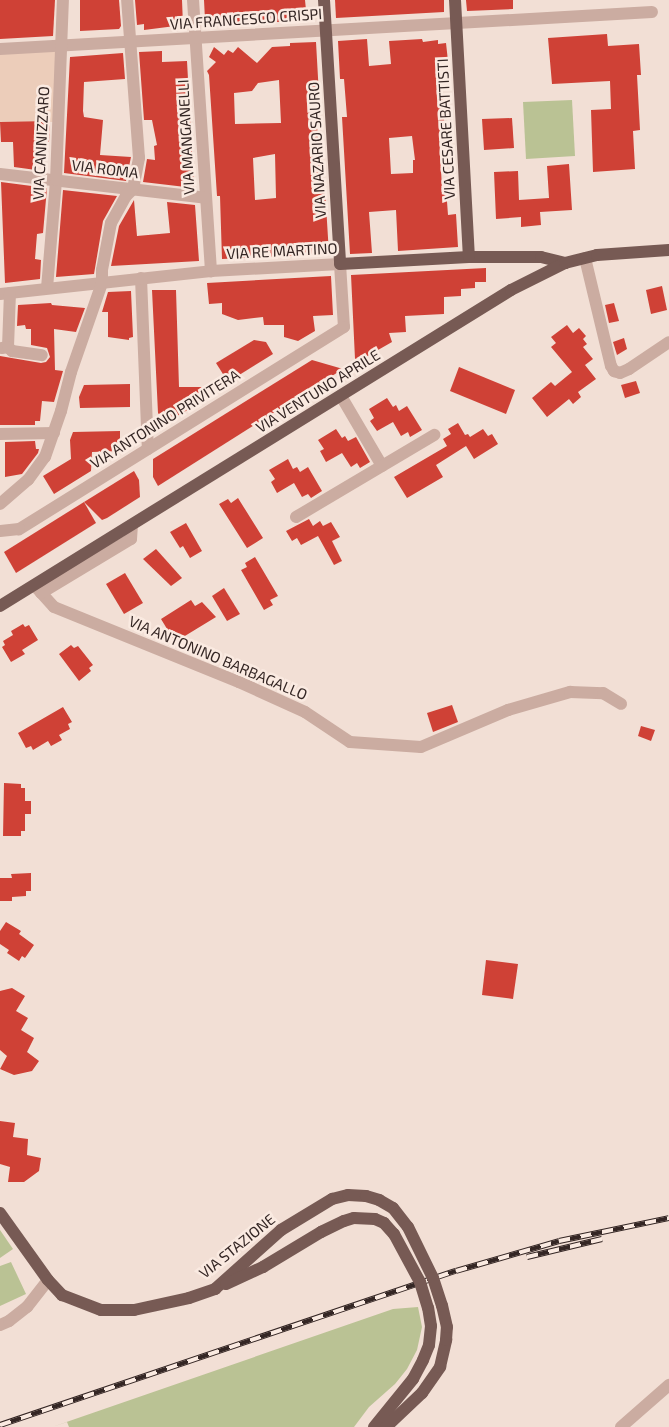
<!DOCTYPE html>
<style>
body{margin:0}
#map{position:relative;width:669px;height:1427px;overflow:hidden;background:#f2dfd5;font-family:"Exo 2",sans-serif}
div>[style]{position:absolute}
.green>*{inset:0;background:#bac294}
.plaza>*{inset:0;background:#eccdba}
.building>*{inset:0;background:#cf4136}
.minor>*{height:12px;margin:-6px;padding:0 6px;transform-origin:6px;border-radius:6px;background:#cbaca1}
.major>*{height:12px;margin:-6px;padding:0 6px;transform-origin:6px;border-radius:6px;background:#775a54}
.rail>*{height:5.5px;margin-top:-2.75px;transform-origin:0;background:repeating-linear-gradient(90deg,#faeae1 0 11px,#342624 0 22px);box-sizing:border-box;border-block:1px solid #342624}
.major-bridge>*{height:12px;margin:-6px;padding:0 6px;transform-origin:6px;border-radius:6px;background:#775a54}
span{translate:-50% -50%;white-space:nowrap;text-align:center;line-height:1.15;-webkit-text-stroke:5px #faeae1;paint-order:stroke}
.street-label{font-size:15px;color:#342624}
</style>
<div id="map">
<div class="green">
<div style="clip-path:polygon(572px 100px,575px 156px,526px 159px,523px 102px)"></div>
<div style="clip-path:polygon(0 1230px,13px 1249px,0 1258px)"></div>
<div style="clip-path:polygon(11px 1262px,26px 1294px,0 1306px,0 1266px)"></div>
<div style="clip-path:polygon(418px 1307px,422px 1327px,417px 1350px,407px 1369px,395px 1384px,369px 1407px,354px 1427px,69px 1427px,67px 1422px,52px 1427px,393px 1309px)"></div>
</div>
<div class="plaza">
<div style="clip-path:polygon(62px 46px,58px 122px,0 122px,0 49px)"></div>
</div>
<div class="building">
<div style="clip-path:polygon(0 0,55px 0,53px 36px,0 39px)"></div>
<div style="clip-path:polygon(80px 0,119px 0,121px 26px,119px 29px,80px 31px)"></div>
<div style="clip-path:polygon(135px 0,182px 0,183px 25px,144px 30px,144px 24px,137px 25px)"></div>
<div style="clip-path:polygon(204px 0,305px 0,307px 20px,229px 25px,229px 19px,205px 20px)"></div>
<div style="clip-path:polygon(335px 0,444px 0,444px 12px,336px 18px)"></div>
<div style="clip-path:polygon(466px 0,513px 0,513px 9px,467px 11px)"></div>
<div style="clip-path:polygon(607px 34px,608px 46px,639px 44px,641px 75px,637px 75px,640px 130px,633px 131px,635px 169px,593px 172px,591px 110px,611px 109px,610px 81px,552px 84px,548px 38px)"></div>
<div style="clip-path:polygon(evenodd,367px 39px,369px 66px,391px 64px,389px 41px,422px 39px,423px 42px,438px 40px,438px 44px,446px 43px,448px 61px,440px 61px,445px 134px,439px 134px,442px 188px,446px 188px,448px 215px,456px 214px,458px 247px,398px 251px,396px 210px,369px 212px,372px 253px,350px 254px,342px 117px,347px 117px,344px 79px,340px 79px,338px 41px,367px 39px,412px 136px,415px 160px,413px 160px,413px 173px,391px 174px,389px 138px,412px 136px)"></div>
<div style="clip-path:polygon(evenodd,316px 42px,320px 113px,316px 114px,318px 136px,322px 189px,325px 189px,329px 254px,222px 259px,220px 196px,217px 196px,209px 75px,207px 71px,216px 62px,209px 57px,214px 47px,224px 55px,228px 50px,233px 53px,238px 47px,257px 63px,272px 47px,290px 46px,290px 43px,316px 42px,279px 80px,281px 123px,235px 124px,234px 93px,252px 91px,258px 83px,279px 80px,316px 42px,275px 154px,276px 198px,255px 200px,253px 158px,275px 154px)"></div>
<div style="clip-path:polygon(162px 51px,162px 62px,187px 61px,194px 188px,143px 182px,147px 159px,155px 160px,154px 146px,157px 145px,152px 120px,144px 120px,139px 52px)"></div>
<div style="clip-path:polygon(123px 53px,125px 79px,84px 82px,83px 111px,84px 117px,103px 120px,100px 155px,131px 157px,126px 181px,64px 173px,70px 57px)"></div>
<div style="clip-path:polygon(512px 118px,514px 148px,484px 150px,482px 119px)"></div>
<div style="clip-path:polygon(50px 121px,49px 142px,36px 142px,36px 170px,14px 167px,13px 142px,1px 142px,0 122px)"></div>
<div style="clip-path:polygon(569px 164px,572px 210px,540px 212px,541px 225px,521px 227px,521px 217px,496px 219px,494px 172px,518px 171px,519px 200px,549px 198px,547px 166px)"></div>
<div style="clip-path:polygon(1px 182px,47px 188px,43px 233px,37px 234px,35px 259px,41px 260px,40px 279px,5px 283px)"></div>
<div style="clip-path:polygon(63px 190px,117px 196px,103px 221px,94px 274px,56px 277px)"></div>
<div style="clip-path:polygon(134px 200px,137px 236px,170px 233px,167px 202px,195px 205px,199px 261px,111px 266px,119px 226px)"></div>
<div style="clip-path:polygon(486px 268px,486px 282px,475px 282px,475px 288px,461px 289px,461px 296px,444px 297px,444px 314px,405px 316px,406px 332px,389px 333px,392px 342px,364px 358px,355px 359px,351px 275px)"></div>
<div style="clip-path:polygon(331px 276px,333px 315px,313px 316px,315px 331px,298px 341px,284px 337px,284px 325px,264px 325px,263px 317px,238px 320px,222px 314px,222px 303px,209px 304px,207px 283px)"></div>
<div style="clip-path:polygon(662px 286px,667px 310px,651px 314px,646px 290px)"></div>
<div style="clip-path:polygon(152px 290px,176px 290px,179px 387px,204px 387px,208px 398px,172px 419px,163px 419px,158px 413px)"></div>
<div style="clip-path:polygon(131px 291px,133px 337px,129px 338px,129px 340px,108px 337px,108px 312px,102px 312px,108px 292px)"></div>
<div style="clip-path:polygon(51px 303px,52px 305px,85px 308px,76px 332px,54px 329px,55px 370px,63px 371px,54px 402px,42px 401px,40px 421px,35px 421px,35px 425px,0 425px,0 356px,41px 363px,46px 362px,50px 357px,47px 348px,31px 345px,31px 329px,26px 329px,25px 325px,17px 326px,18px 305px)"></div>
<div style="clip-path:polygon(614px 303px,619px 321px,609px 323px,605px 305px)"></div>
<div style="clip-path:polygon(567px 325px,573px 333px,579px 328px,586px 336px,583px 339px,587px 344px,583px 347px,593px 359px,585px 365px,596px 379px,578px 392px,581px 397px,573px 404px,569px 399px,547px 417px,532px 398px,551px 382px,555px 386px,572px 372px,551px 347px,556px 343px,551px 337px)"></div>
<div style="clip-path:polygon(624px 338px,627px 349px,617px 355px,613px 342px)"></div>
<div style="clip-path:polygon(254px 340px,266px 342px,273px 354px,228px 382px,216px 363px)"></div>
<div style="clip-path:polygon(312px 360px,343px 369px,158px 486px,153px 477px,153px 459px)"></div>
<div style="clip-path:polygon(459px 367px,515px 390px,506px 414px,450px 391px)"></div>
<div style="clip-path:polygon(636px 381px,640px 393px,625px 398px,621px 385px)"></div>
<div style="clip-path:polygon(130px 384px,130px 407px,80px 408px,79px 397px,84px 385px)"></div>
<div style="clip-path:polygon(387px 398px,393px 407px,396px 405px,399px 411px,407px 406px,422px 430px,410px 437px,408px 432px,401px 436px,393px 422px,377px 431px,370px 421px,374px 418px,369px 409px)"></div>
<div style="clip-path:polygon(458px 423px,465px 435px,468px 434px,470px 437px,483px 429px,488px 436px,492px 434px,498px 444px,474px 459px,466px 446px,436px 465px,443px 477px,407px 498px,394px 477px,447px 446px,443px 439px,451px 434px,448px 429px)"></div>
<div style="clip-path:polygon(336px 429px,342px 438px,345px 436px,348px 441px,356px 437px,370px 462px,360px 468px,357px 463px,351px 467px,342px 453px,326px 462px,320px 451px,324px 449px,318px 440px)"></div>
<div style="clip-path:polygon(120px 431px,120px 451px,92px 452px,91px 471px,54px 494px,43px 476px,71px 459px,70px 440px,73px 432px)"></div>
<div style="clip-path:polygon(35px 441px,36px 449px,39px 449px,38px 453px,22px 474px,5px 477px,5px 442px)"></div>
<div style="clip-path:polygon(288px 459px,293px 469px,297px 467px,300px 472px,308px 467px,322px 491px,311px 498px,308px 494px,302px 497px,294px 483px,277px 493px,271px 482px,275px 479px,269px 470px)"></div>
<div style="clip-path:polygon(134px 471px,139px 480px,140px 497px,107px 518px,102px 520px,84px 502px)"></div>
<div style="clip-path:polygon(238px 498px,263px 538px,247px 548px,219px 504px,228px 499px,231px 503px)"></div>
<div style="clip-path:polygon(84px 502px,96px 523px,16px 573px,4px 552px)"></div>
<div style="clip-path:polygon(309px 519px,313px 526px,320px 521px,323px 526px,331px 522px,340px 537px,332px 541px,342px 561px,334px 565px,318px 536px,301px 545px,297px 538px,292px 541px,286px 531px)"></div>
<div style="clip-path:polygon(186px 523px,202px 551px,190px 558px,183px 546px,180px 548px,170px 532px)"></div>
<div style="clip-path:polygon(156px 549px,182px 578px,171px 586px,143px 559px)"></div>
<div style="clip-path:polygon(255px 557px,278px 596px,270px 600px,273px 605px,264px 610px,241px 570px,247px 567px,245px 563px)"></div>
<div style="clip-path:polygon(125px 573px,143px 603px,124px 614px,106px 584px)"></div>
<div style="clip-path:polygon(224px 588px,240px 614px,227px 621px,212px 596px)"></div>
<div style="clip-path:polygon(191px 600px,195px 606px,202px 602px,216px 617px,175px 642px,161px 619px)"></div>
<div style="clip-path:polygon(23px 624px,25px 627px,29px 625px,38px 640px,22px 650px,25px 654px,11px 662px,2px 647px,5px 645px,3px 641px,13px 635px,11px 631px)"></div>
<div style="clip-path:polygon(71px 645px,74px 648px,78px 646px,93px 665px,89px 668px,91px 671px,79px 681px,59px 654px)"></div>
<div style="clip-path:polygon(452px 705px,458px 722px,433px 732px,427px 713px)"></div>
<div style="clip-path:polygon(63px 707px,72px 722px,68px 724px,70px 729px,59px 735px,62px 740px,51px 746px,48px 741px,33px 750px,31px 746px,26px 748px,18px 733px)"></div>
<div style="clip-path:polygon(641px 726px,655px 730px,651px 741px,638px 736px)"></div>
<div style="clip-path:polygon(4px 783px,21px 784px,21px 788px,25px 788px,25px 801px,31px 801px,31px 814px,25px 814px,25px 831px,21px 831px,21px 836px,3px 836px)"></div>
<div style="clip-path:polygon(31px 873px,31px 891px,26px 891px,26px 896px,12px 897px,12px 901px,0 901px,0 878px,12px 878px,11px 874px)"></div>
<div style="clip-path:polygon(6px 922px,21px 931px,19px 934px,34px 945px,25px 958px,22px 956px,19px 961px,7px 953px,9px 950px,0 944px,0 931px)"></div>
<div style="clip-path:polygon(486px 960px,518px 964px,513px 999px,482px 995px)"></div>
<div style="clip-path:polygon(12px 988px,25px 996px,16px 1011px,28px 1018px,21px 1030px,34px 1038px,27px 1052px,39px 1061px,32px 1071px,14px 1075px,0 1069px,7px 1056px,0 1050px,0 991px)"></div>
<div style="clip-path:polygon(0 1121px,15px 1123px,13px 1137px,28px 1139px,27px 1155px,41px 1158px,39px 1171px,24px 1182px,8px 1182px,10px 1167px,0 1164px)"></div>
</div>
<div class="minor">
<div style="left:193px;top:0;width:272px;rotate:86.2deg"></div>
<div style="left:0;top:49px;width:653px;rotate:-3.25deg"></div>
<div style="left:0;top:174px;width:207px;rotate:6.6deg"></div>
<div style="left:585px;top:258px;width:111px;rotate:76.5deg"></div>
<div style="left:611px;top:366px;width:6px;rotate:59deg"></div>
<div style="left:614px;top:371px;width:6px;rotate:18deg"></div>
<div style="left:620px;top:373px;width:10px;rotate:-24deg"></div>
<div style="left:629px;top:369px;width:48px;rotate:-34deg"></div>
<div style="left:141px;top:278px;width:171px;rotate:87.7deg"></div>
<div style="left:47px;top:288px;width:108px;rotate:-85.2deg"></div>
<div style="left:56px;top:180px;width:180px;rotate:-87.8deg"></div>
<div style="left:0;top:294px;width:212px;rotate:-6.2deg"></div>
<div style="left:211px;top:271px;width:129px;rotate:-3.1deg"></div>
<div style="left:340px;top:264px;width:63px;rotate:86.4deg"></div>
<div style="left:344px;top:327px;width:383px;rotate:148.1deg"></div>
<div style="left:19px;top:529px;width:19px;rotate:174deg"></div>
<div style="left:8px;top:347px;width:54px;rotate:-87.9deg"></div>
<div style="left:2px;top:348px;width:6px;rotate:-9deg"></div>
<div style="left:8px;top:347px;width:6px;rotate:45deg"></div>
<div style="left:12px;top:351px;width:30px;rotate:8deg"></div>
<div style="left:341px;top:396px;width:81px;rotate:59.6deg"></div>
<div style="left:0;top:434px;width:54px;rotate:-1.1deg"></div>
<div style="left:0;top:504px;width:37px;rotate:-41deg"></div>
<div style="left:28px;top:480px;width:29px;rotate:-54deg"></div>
<div style="left:45px;top:457px;width:49px;rotate:-70.8deg"></div>
<div style="left:61px;top:411px;width:40px;rotate:-75.6deg"></div>
<div style="left:71px;top:372px;width:94px;rotate:-70.8deg"></div>
<div style="left:102px;top:283px;width:13px;rotate:-90deg"></div>
<div style="left:102px;top:270px;width:48px;rotate:-79.2deg"></div>
<div style="left:111px;top:223px;width:31px;rotate:-61deg"></div>
<div style="left:126px;top:196px;width:10px;rotate:-45deg"></div>
<div style="left:133px;top:189px;width:32px;rotate:-79deg"></div>
<div style="left:139px;top:158px;width:158px;rotate:-94.3deg"></div>
<div style="left:296px;top:517px;width:161px;rotate:-30.7deg"></div>
<div style="left:35px;top:586px;width:28px;rotate:48deg"></div>
<div style="left:54px;top:607px;width:200px;rotate:22.1deg"></div>
<div style="left:239px;top:682px;width:72px;rotate:24.4deg"></div>
<div style="left:305px;top:712px;width:54px;rotate:33.7deg"></div>
<div style="left:350px;top:742px;width:71px;rotate:4deg"></div>
<div style="left:421px;top:747px;width:95px;rotate:-23deg"></div>
<div style="left:508px;top:710px;width:65px;rotate:-16.2deg"></div>
<div style="left:570px;top:692px;width:33px;rotate:2deg"></div>
<div style="left:603px;top:693px;width:21px;rotate:31deg"></div>
<div style="left:41px;top:593px;width:105px;rotate:-31deg"></div>
<div style="left:131px;top:539px;width:14px;rotate:-86deg"></div>
<div style="left:0;top:1325px;width:10px;rotate:-24deg"></div>
<div style="left:9px;top:1321px;width:23px;rotate:-38deg"></div>
<div style="left:27px;top:1307px;width:34px;rotate:-52deg"></div>
<div style="left:621px;top:1427px;width:64px;rotate:-41.2deg"></div>
</div>
<div class="major">
<div style="left:324px;top:0;width:264px;rotate:86.5deg"></div>
<div style="left:340px;top:264px;width:129px;rotate:-3.1deg"></div>
<div style="left:469px;top:257px;width:72px"></div>
<div style="left:541px;top:257px;width:25px;rotate:14deg"></div>
<div style="left:455px;top:0;width:257px;rotate:86.9deg"></div>
<div style="left:0;top:606px;width:601px;rotate:-31.73deg"></div>
<div style="left:511px;top:290px;width:60px;rotate:-26.6deg"></div>
<div style="left:565px;top:263px;width:33px;rotate:-14deg"></div>
<div style="left:597px;top:255px;width:72px;rotate:-4deg"></div>
<div style="left:0;top:1213px;width:82px;rotate:54.4deg"></div>
<div style="left:48px;top:1280px;width:21px;rotate:47deg"></div>
<div style="left:62px;top:1295px;width:42px;rotate:21deg"></div>
<div style="left:101px;top:1310px;width:33px"></div>
<div style="left:134px;top:1310px;width:56px;rotate:-12.3deg"></div>
<div style="left:189px;top:1298px;width:28px;rotate:-19deg"></div>
<div style="left:215px;top:1289px;width:89px;rotate:-41.8deg"></div>
<div style="left:281px;top:1230px;width:60px;rotate:-31.3deg"></div>
<div style="left:332px;top:1199px;width:16px;rotate:-14deg"></div>
<div style="left:348px;top:1195px;width:18px;rotate:3deg"></div>
<div style="left:366px;top:1196px;width:14px;rotate:17deg"></div>
<div style="left:379px;top:1200px;width:16px;rotate:30deg"></div>
<div style="left:393px;top:1208px;width:24px;rotate:52deg"></div>
<div style="left:226px;top:1284px;width:41px;rotate:-24.7deg"></div>
<div style="left:263px;top:1267px;width:68px;rotate:-31.1deg"></div>
<div style="left:321px;top:1232px;width:25px;rotate:-26deg"></div>
<div style="left:344px;top:1221px;width:10px;rotate:-17deg"></div>
<div style="left:354px;top:1218px;width:21px;rotate:3deg"></div>
<div style="left:375px;top:1219px;width:10px;rotate:24deg"></div>
<div style="left:384px;top:1223px;width:15px;rotate:48deg"></div>
<div style="left:374px;top:1427px;width:62px;rotate:-50.9deg"></div>
<div style="left:413px;top:1379px;width:21px;rotate:-62deg"></div>
<div style="left:423px;top:1360px;width:16px;rotate:-68deg"></div>
<div style="left:429px;top:1345px;width:19px;rotate:-84deg"></div>
<div style="left:431px;top:1326px;width:18px;rotate:-99deg"></div>
<div style="left:386px;top:1427px;width:50px;rotate:-43.4deg"></div>
<div style="left:422px;top:1393px;width:32px;rotate:-55deg"></div>
<div style="left:440px;top:1367px;width:28px;rotate:-77deg"></div>
<div style="left:446px;top:1340px;width:13px;rotate:-86deg"></div>
<div style="left:447px;top:1327px;width:22px;rotate:-103deg"></div>
</div>
<div class="rail">
<div style="left:527px;top:1257px;width:77px;rotate:-13.5deg"></div>
<div style="left:0;top:1425px;width:481px;rotate:-18.7deg"></div>
<div style="left:456px;top:1271px;width:107px;rotate:-16.2deg"></div>
<div style="left:559px;top:1241px;width:112px;rotate:-11.8deg"></div>
</div>
<div class="major-bridge">
<div style="left:408px;top:1227px;width:57px;rotate:63.9deg"></div>
<div style="left:433px;top:1278px;width:29px;rotate:72deg"></div>
<div style="left:394px;top:1234px;width:55px;rotate:61.6deg"></div>
<div style="left:420px;top:1282px;width:27px;rotate:73deg"></div>
</div>
<div class="street-label">
<span style="left:246px;top:19px;rotate:-4deg">VIA FRANCESCO CRISPI</span>
<span style="left:446px;top:129px;rotate:-93deg">VIA CESARE BATTISTI</span>
<span style="left:186px;top:137px;rotate:-93deg">VIA MANGANELLI</span>
<span style="left:41px;top:143px;rotate:-87deg">VIA CANNIZZARO</span>
<span style="left:317px;top:150px;rotate:-93deg">VIA NAZARIO SAURO</span>
<span style="left:105px;top:169px;rotate:7deg">VIA ROMA</span>
<span style="left:282px;top:251px;rotate:-3deg">VIA RE MARTINO</span>
<span style="left:318px;top:391px;rotate:-32deg">VIA VENTUNO APRILE</span>
<span style="left:165px;top:419px;rotate:-32deg">VIA ANTONINO PRIVITERA</span>
<span style="left:218px;top:658px;rotate:23deg">VIA ANTONINO BARBAGALLO</span>
<span style="left:237px;top:1246px;rotate:-39deg">VIA STAZIONE</span>
</div>
</div>
